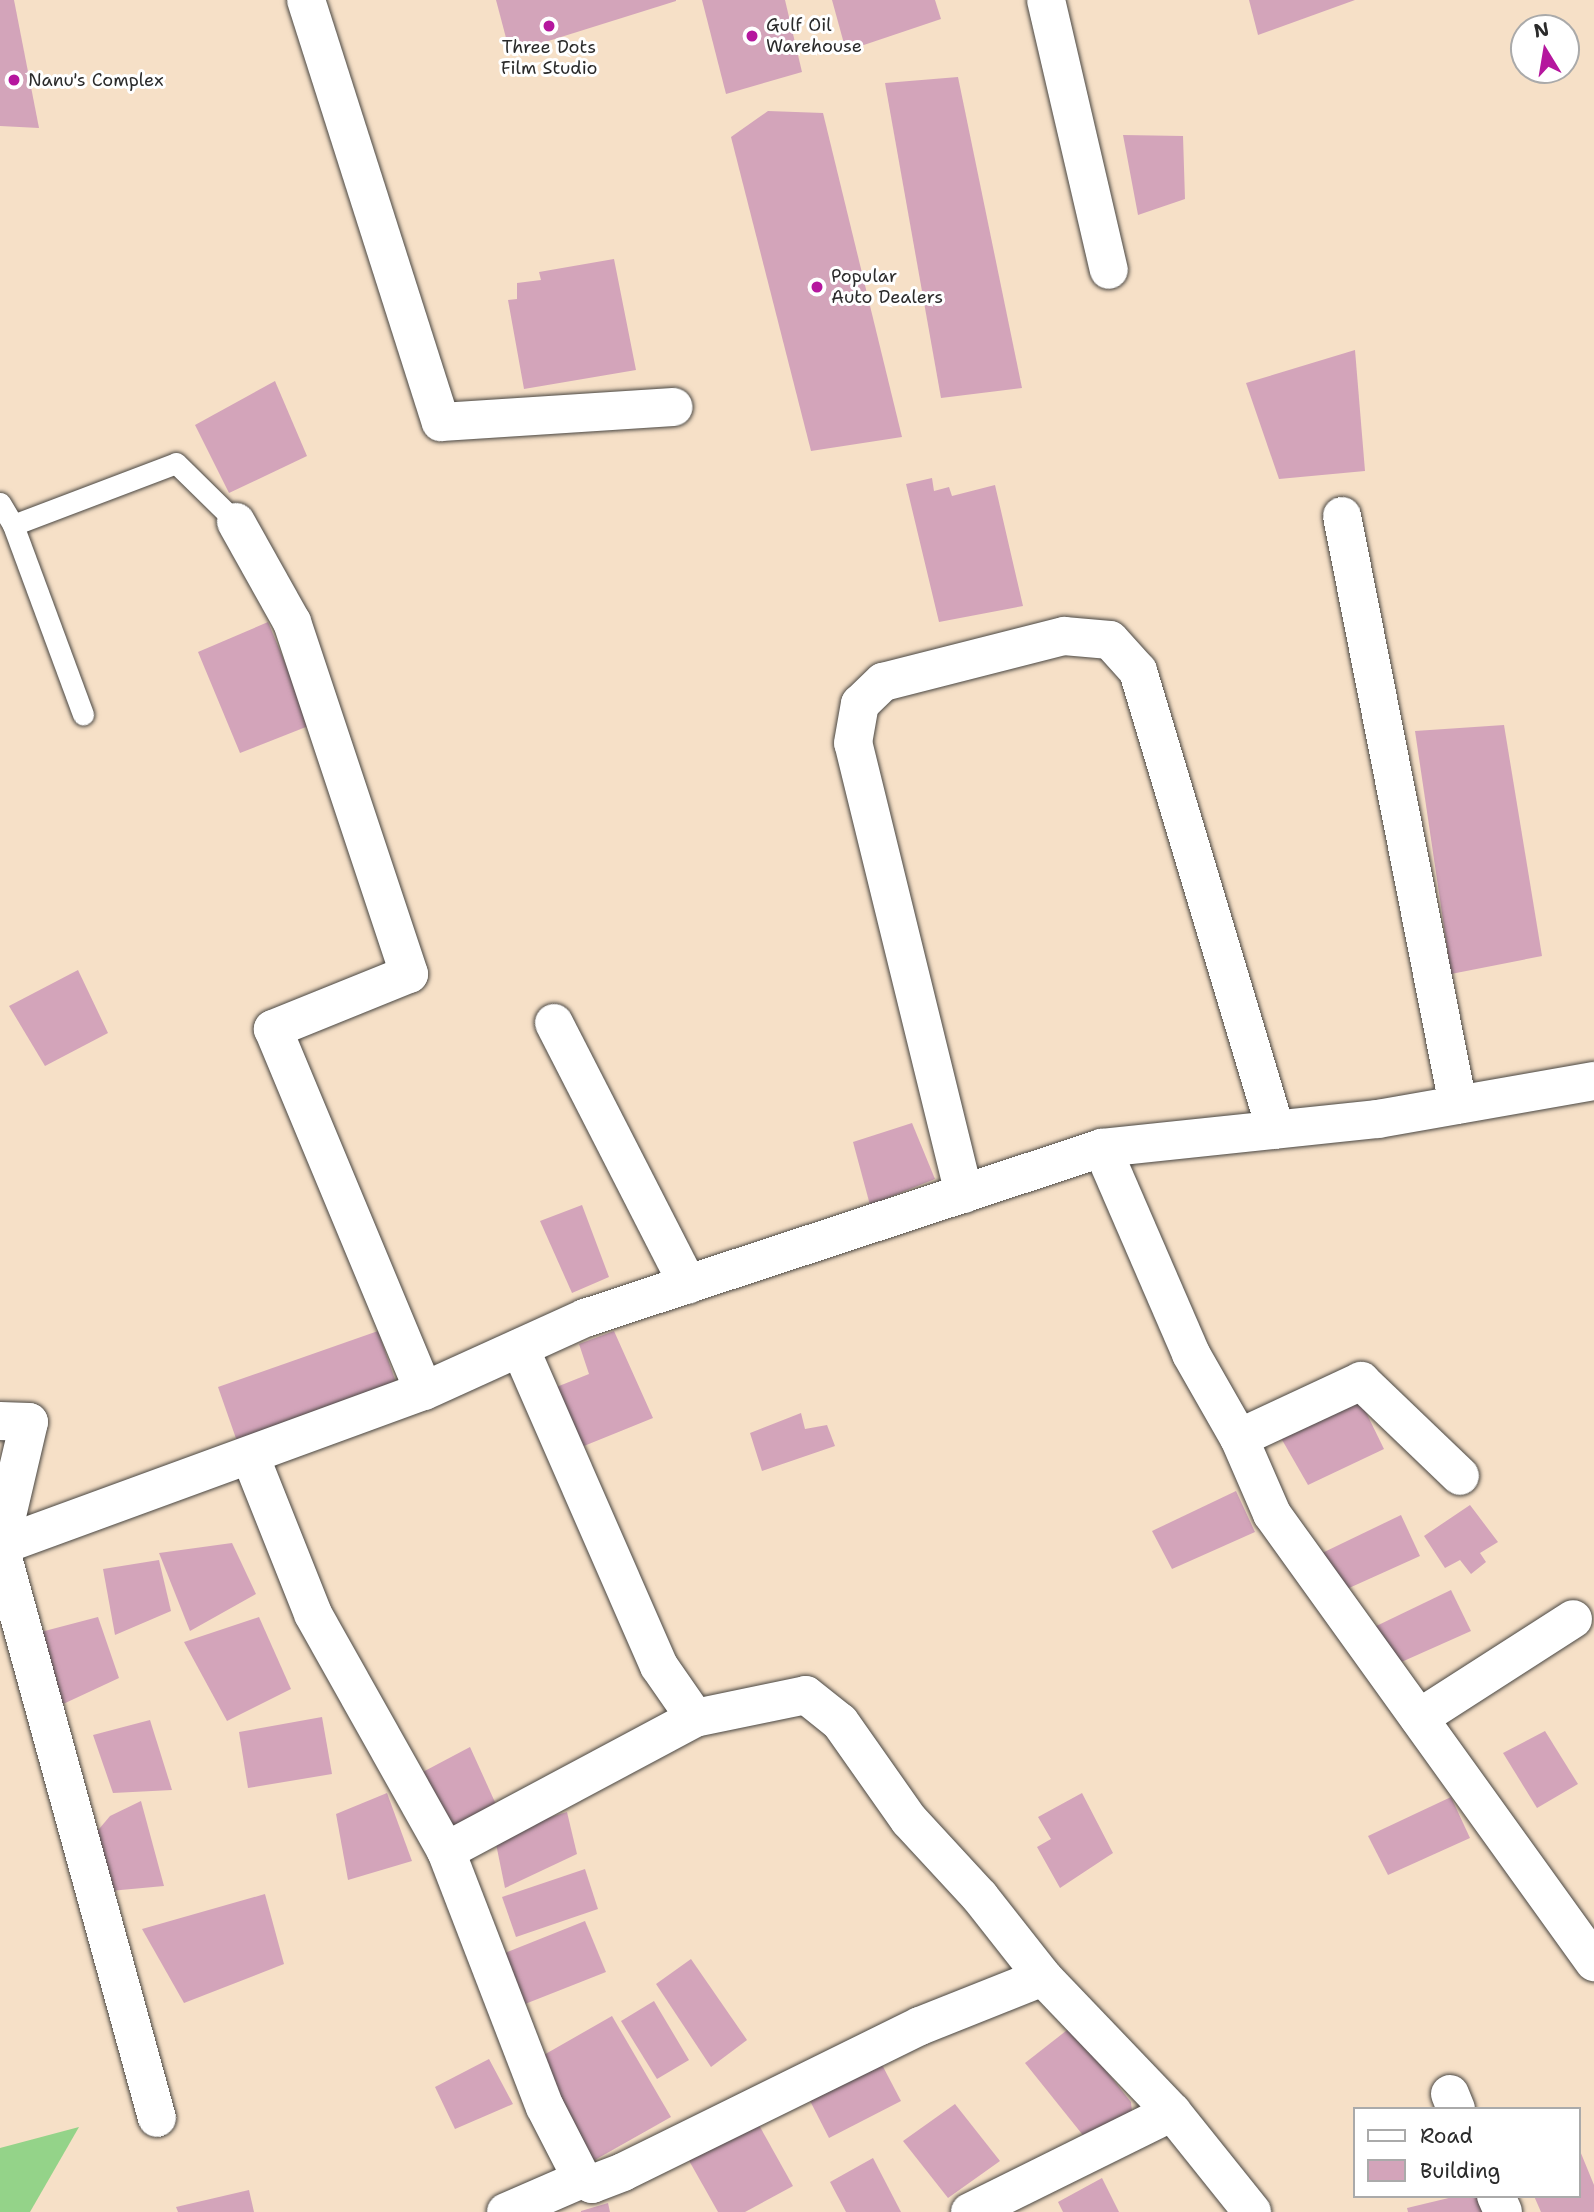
<!DOCTYPE html>
<style>
body{margin:0}
#map{position:relative;width:1594px;height:2212px;overflow:hidden;background:#f6e0c7;font-family:"Shantell Sans",sans-serif}
div>[style]{position:absolute}
.green>*{inset:0;background:#94d389}
.building>*{inset:0;background:#d3a4ba}
.roads{filter:drop-shadow(0 0 2px #494642) drop-shadow(0 0 2px #494642)}
.service>*{height:21px;margin:-10.5px;padding:0 10.5px;transform-origin:10.5px;border-radius:10.5px;background:#fff}
.minor>*{height:38px;margin:-19px;padding:0 19px;transform-origin:19px;border-radius:19px;background:#fff}
.dots>*{width:19px;height:19px;translate:-50% -50%;box-sizing:border-box;border:4px solid #fff;border-radius:50%}
span{translate:-50% -50%;white-space:nowrap;text-align:center;line-height:1.15;-webkit-text-stroke:6px #fff;paint-order:stroke}
.poi-label{font-size:18px;color:#2b2b2b}
.left{translate:0 -50%;text-align:left}
.legend{position:absolute;left:1353px;top:2107px;width:228px;height:91px;box-sizing:border-box;background:#fff;border:2px solid #aaa;margin:0;padding:9px 12px;list-style:none;font-size:21px;color:#2b2b2b}
.legend li{display:flex;align-items:center;gap:14px;height:35px}
.legend b{width:35px;border:2px solid #aaa}
.north{position:absolute;left:1510px;top:14px;width:70px;height:70px;box-sizing:border-box;background:#fff;border:2px solid #aaa;border-radius:50%;rotate:349deg;font-size:19px;font-weight:700;line-height:28px;text-align:center;color:#2b2b2b}
.north::after{content:'';display:block;margin:auto;width:24px;height:32px;background:#b5179e;clip-path:polygon(50% 0,100% 100%,50% 72%,0 100%)}
</style>
<div id="map">
<div class="green">
<div style="clip-path:polygon(79px 2127px,30px 2212px,0 2212px,0 2148px)"></div>
</div>
<div class="building">
<div style="clip-path:polygon(0 0,14px 0,39px 128px,0 126px)"></div>
<div style="clip-path:polygon(496px 0,676px 0,676px 1px,510px 53px)"></div>
<div style="clip-path:polygon(702px 0,785px 0,802px 72px,726px 94px)"></div>
<div style="clip-path:polygon(832px 0,935px 0,941px 19px,846px 51px)"></div>
<div style="clip-path:polygon(1249px 0,1355px 0,1258px 35px)"></div>
<div style="clip-path:polygon(958px 77px,1022px 388px,941px 398px,885px 83px)"></div>
<div style="clip-path:polygon(768px 111px,823px 113px,902px 437px,811px 451px,731px 137px)"></div>
<div style="clip-path:polygon(1123px 135px,1183px 136px,1185px 199px,1138px 215px)"></div>
<div style="clip-path:polygon(614px 259px,636px 370px,524px 389px,508px 300px,517px 299px,517px 283px,541px 280px,539px 272px)"></div>
<div style="clip-path:polygon(1355px 350px,1365px 471px,1279px 479px,1246px 383px)"></div>
<div style="clip-path:polygon(275px 381px,307px 456px,229px 493px,195px 425px)"></div>
<div style="clip-path:polygon(932px 478px,934px 491px,949px 487px,952px 496px,995px 485px,1023px 606px,939px 622px,906px 484px)"></div>
<div style="clip-path:polygon(268px 622px,311px 725px,240px 753px,198px 652px)"></div>
<div style="clip-path:polygon(1504px 725px,1542px 956px,1451px 974px,1415px 731px)"></div>
<div style="clip-path:polygon(78px 970px,108px 1033px,45px 1066px,9px 1006px)"></div>
<div style="clip-path:polygon(912px 1123px,935px 1179px,870px 1205px,853px 1142px)"></div>
<div style="clip-path:polygon(582px 1205px,609px 1277px,572px 1293px,540px 1221px)"></div>
<div style="clip-path:polygon(378px 1331px,399px 1391px,239px 1447px,218px 1387px)"></div>
<div style="clip-path:polygon(614px 1331px,653px 1418px,579px 1448px,554px 1388px,589px 1374px,579px 1344px)"></div>
<div style="clip-path:polygon(1359px 1398px,1384px 1449px,1308px 1485px,1281px 1438px)"></div>
<div style="clip-path:polygon(801px 1413px,805px 1429px,827px 1425px,835px 1446px,762px 1471px,750px 1433px)"></div>
<div style="clip-path:polygon(1236px 1491px,1255px 1532px,1172px 1569px,1152px 1531px)"></div>
<div style="clip-path:polygon(1470px 1505px,1498px 1542px,1480px 1553px,1486px 1562px,1471px 1574px,1460px 1560px,1445px 1568px,1424px 1536px)"></div>
<div style="clip-path:polygon(1401px 1515px,1420px 1556px,1338px 1593px,1318px 1555px)"></div>
<div style="clip-path:polygon(232px 1543px,256px 1594px,190px 1631px,159px 1553px)"></div>
<div style="clip-path:polygon(159px 1560px,171px 1611px,115px 1635px,103px 1569px)"></div>
<div style="clip-path:polygon(1451px 1590px,1471px 1631px,1388px 1668px,1368px 1630px)"></div>
<div style="clip-path:polygon(98px 1617px,119px 1678px,61px 1705px,37px 1633px)"></div>
<div style="clip-path:polygon(259px 1617px,291px 1689px,227px 1721px,184px 1642px)"></div>
<div style="clip-path:polygon(322px 1717px,332px 1774px,248px 1788px,239px 1732px)"></div>
<div style="clip-path:polygon(150px 1720px,172px 1790px,113px 1793px,93px 1735px)"></div>
<div style="clip-path:polygon(1545px 1731px,1578px 1784px,1537px 1808px,1503px 1753px)"></div>
<div style="clip-path:polygon(470px 1747px,499px 1811px,455px 1836px,419px 1774px)"></div>
<div style="clip-path:polygon(387px 1793px,412px 1861px,348px 1880px,336px 1814px)"></div>
<div style="clip-path:polygon(1082px 1793px,1113px 1853px,1060px 1888px,1037px 1847px,1051px 1839px,1038px 1817px)"></div>
<div style="clip-path:polygon(1451px 1797px,1470px 1838px,1388px 1875px,1368px 1836px)"></div>
<div style="clip-path:polygon(141px 1801px,164px 1886px,110px 1891px,94px 1835px,110px 1816px)"></div>
<div style="clip-path:polygon(567px 1812px,577px 1854px,505px 1888px,494px 1834px)"></div>
<div style="clip-path:polygon(585px 1869px,598px 1909px,516px 1937px,502px 1897px)"></div>
<div style="clip-path:polygon(265px 1894px,284px 1964px,184px 2003px,142px 1929px)"></div>
<div style="clip-path:polygon(585px 1921px,606px 1972px,525px 2004px,505px 1953px)"></div>
<div style="clip-path:polygon(691px 1959px,747px 2040px,711px 2067px,656px 1984px)"></div>
<div style="clip-path:polygon(654px 2001px,689px 2060px,657px 2079px,621px 2021px)"></div>
<div style="clip-path:polygon(612px 2016px,671px 2117px,593px 2161px,535px 2060px)"></div>
<div style="clip-path:polygon(1071px 2027px,1131px 2102px,1132px 2112px,1090px 2144px,1025px 2063px)"></div>
<div style="clip-path:polygon(489px 2059px,513px 2104px,455px 2129px,435px 2087px)"></div>
<div style="clip-path:polygon(879px 2059px,901px 2101px,829px 2138px,806px 2093px)"></div>
<div style="clip-path:polygon(955px 2104px,1000px 2161px,948px 2198px,903px 2141px)"></div>
<div style="clip-path:polygon(755px 2118px,793px 2186px,745px 2212px,718px 2212px,687px 2157px)"></div>
<div style="clip-path:polygon(1578px 2146px,1594px 2185px,1594px 2212px,1541px 2212px,1534px 2196px,1578px 2196px)"></div>
<div style="clip-path:polygon(873px 2158px,901px 2212px,846px 2212px,830px 2182px)"></div>
<div style="clip-path:polygon(1102px 2178px,1119px 2212px,1063px 2212px,1058px 2202px)"></div>
<div style="clip-path:polygon(249px 2190px,254px 2212px,178px 2212px,176px 2207px)"></div>
<div style="clip-path:polygon(1457px 2196px,1478px 2196px,1483px 2212px,1408px 2212px,1407px 2208px)"></div>
<div style="clip-path:polygon(608px 2203px,610px 2212px,581px 2212px,581px 2211px)"></div>
</div>
<div class="roads">
<div class="service">
<div style="left:0;top:503px;width:26px;rotate:59deg"></div>
<div style="left:13px;top:525px;width:174px;rotate:-20.8deg"></div>
<div style="left:176px;top:463px;width:84px;rotate:44.5deg"></div>
<div style="left:13px;top:525px;width:202px;rotate:69.7deg"></div>
</div>
<div class="minor">
<div style="left:306px;top:0;width:443px;rotate:72.3deg"></div>
<div style="left:441px;top:422px;width:233px;rotate:-3.7deg"></div>
<div style="left:1046px;top:0;width:277px;rotate:76.9deg"></div>
<div style="left:1342px;top:516px;width:600px;rotate:78.86deg"></div>
<div style="left:236px;top:522px;width:115px;rotate:60.8deg"></div>
<div style="left:292px;top:622px;width:371px;rotate:71.6deg"></div>
<div style="left:409px;top:974px;width:147px;rotate:158deg"></div>
<div style="left:273px;top:1029px;width:392px;rotate:67.4deg"></div>
<div style="left:554px;top:1023px;width:294px;rotate:62.9deg"></div>
<div style="left:1102px;top:1148px;width:224px;rotate:66.6deg"></div>
<div style="left:1191px;top:1354px;width:97px;rotate:60.3deg"></div>
<div style="left:1239px;top:1438px;width:83px;rotate:66.5deg"></div>
<div style="left:1272px;top:1514px;width:552px;rotate:54.29deg"></div>
<div style="left:964px;top:1194px;width:464px;rotate:-103.8deg"></div>
<div style="left:853px;top:743px;width:40px;rotate:-80deg"></div>
<div style="left:860px;top:704px;width:32px;rotate:-44deg"></div>
<div style="left:883px;top:682px;width:187px;rotate:-14.3deg"></div>
<div style="left:1064px;top:636px;width:46px;rotate:5deg"></div>
<div style="left:1110px;top:640px;width:42px;rotate:47.9deg"></div>
<div style="left:1138px;top:671px;width:479px;rotate:73.3deg"></div>
<div style="left:520px;top:1348px;width:347px;rotate:66.4deg"></div>
<div style="left:659px;top:1666px;width:63px;rotate:55.3deg"></div>
<div style="left:695px;top:1718px;width:113px;rotate:-11.7deg"></div>
<div style="left:806px;top:1695px;width:43px;rotate:38.5deg"></div>
<div style="left:840px;top:1722px;width:120px;rotate:54.9deg"></div>
<div style="left:909px;top:1820px;width:105px;rotate:47.3deg"></div>
<div style="left:980px;top:1897px;width:102px;rotate:51.8deg"></div>
<div style="left:1043px;top:1977px;width:187px;rotate:46.3deg"></div>
<div style="left:1172px;top:2112px;width:128px;rotate:51.3deg"></div>
<div style="left:0;top:1421px;width:29px;rotate:2deg"></div>
<div style="left:29px;top:1422px;width:127px;rotate:103.2deg"></div>
<div style="left:1239px;top:1438px;width:135px;rotate:-25deg"></div>
<div style="left:1361px;top:1381px;width:137px;rotate:43.8deg"></div>
<div style="left:251px;top:1458px;width:168px;rotate:68.3deg"></div>
<div style="left:313px;top:1614px;width:272px;rotate:60.7deg"></div>
<div style="left:446px;top:1851px;width:274px;rotate:68.9deg"></div>
<div style="left:545px;top:2107px;width:81px;rotate:62.8deg"></div>
<div style="left:582px;top:2179px;width:11px;rotate:27deg"></div>
<div style="left:592px;top:2184px;width:33px;rotate:-21deg"></div>
<div style="left:623px;top:2172px;width:331px;rotate:-26.2deg"></div>
<div style="left:920px;top:2026px;width:132px;rotate:-21.7deg"></div>
<div style="left:0;top:1546px;width:451px;rotate:-20.1deg"></div>
<div style="left:424px;top:1391px;width:177px;rotate:-24.4deg"></div>
<div style="left:585px;top:1318px;width:544px;rotate:-18.2deg"></div>
<div style="left:1102px;top:1148px;width:278px;rotate:-6deg"></div>
<div style="left:1378px;top:1119px;width:219px;rotate:-10deg"></div>
<div style="left:0;top:1547px;width:592px;rotate:74.63deg"></div>
<div style="left:1419px;top:1718px;width:183px;rotate:-32.7deg"></div>
<div style="left:446px;top:1851px;width:282px;rotate:-28.1deg"></div>
<div style="left:1450px;top:2094px;width:16px;rotate:68deg"></div>
<div style="left:1496px;top:2196px;width:17px;rotate:66deg"></div>
<div style="left:506px;top:2212px;width:83px;rotate:-23.5deg"></div>
<div style="left:970px;top:2212px;width:225px;rotate:-26.3deg"></div>
</div>
</div>
<div class="dots">
<div style="left:549px;top:26px;background:#b5179e"></div>
<div style="left:752px;top:36px;background:#b5179e"></div>
<div style="left:14px;top:80px;background:#b5179e"></div>
<div style="left:817px;top:287px;background:#b5179e"></div>
</div>
<div class="poi-label">
<span class="left" style="left:766px;top:36px">Gulf Oil<br>Warehouse</span>
<span style="left:549px;top:58px">Three Dots<br>Film Studio</span>
<span class="left" style="left:28px;top:80px">Nanu's Complex</span>
<span class="left" style="left:831px;top:287px">Popular<br>Auto Dealers</span>
</div>
<ul class="legend">
<li><b style="height:9px;background:#fff"></b>Road</li>
<li><b style="height:19px;background:#d3a4ba"></b>Building</li>
</ul>
<div class="north">N</div>
</div>
